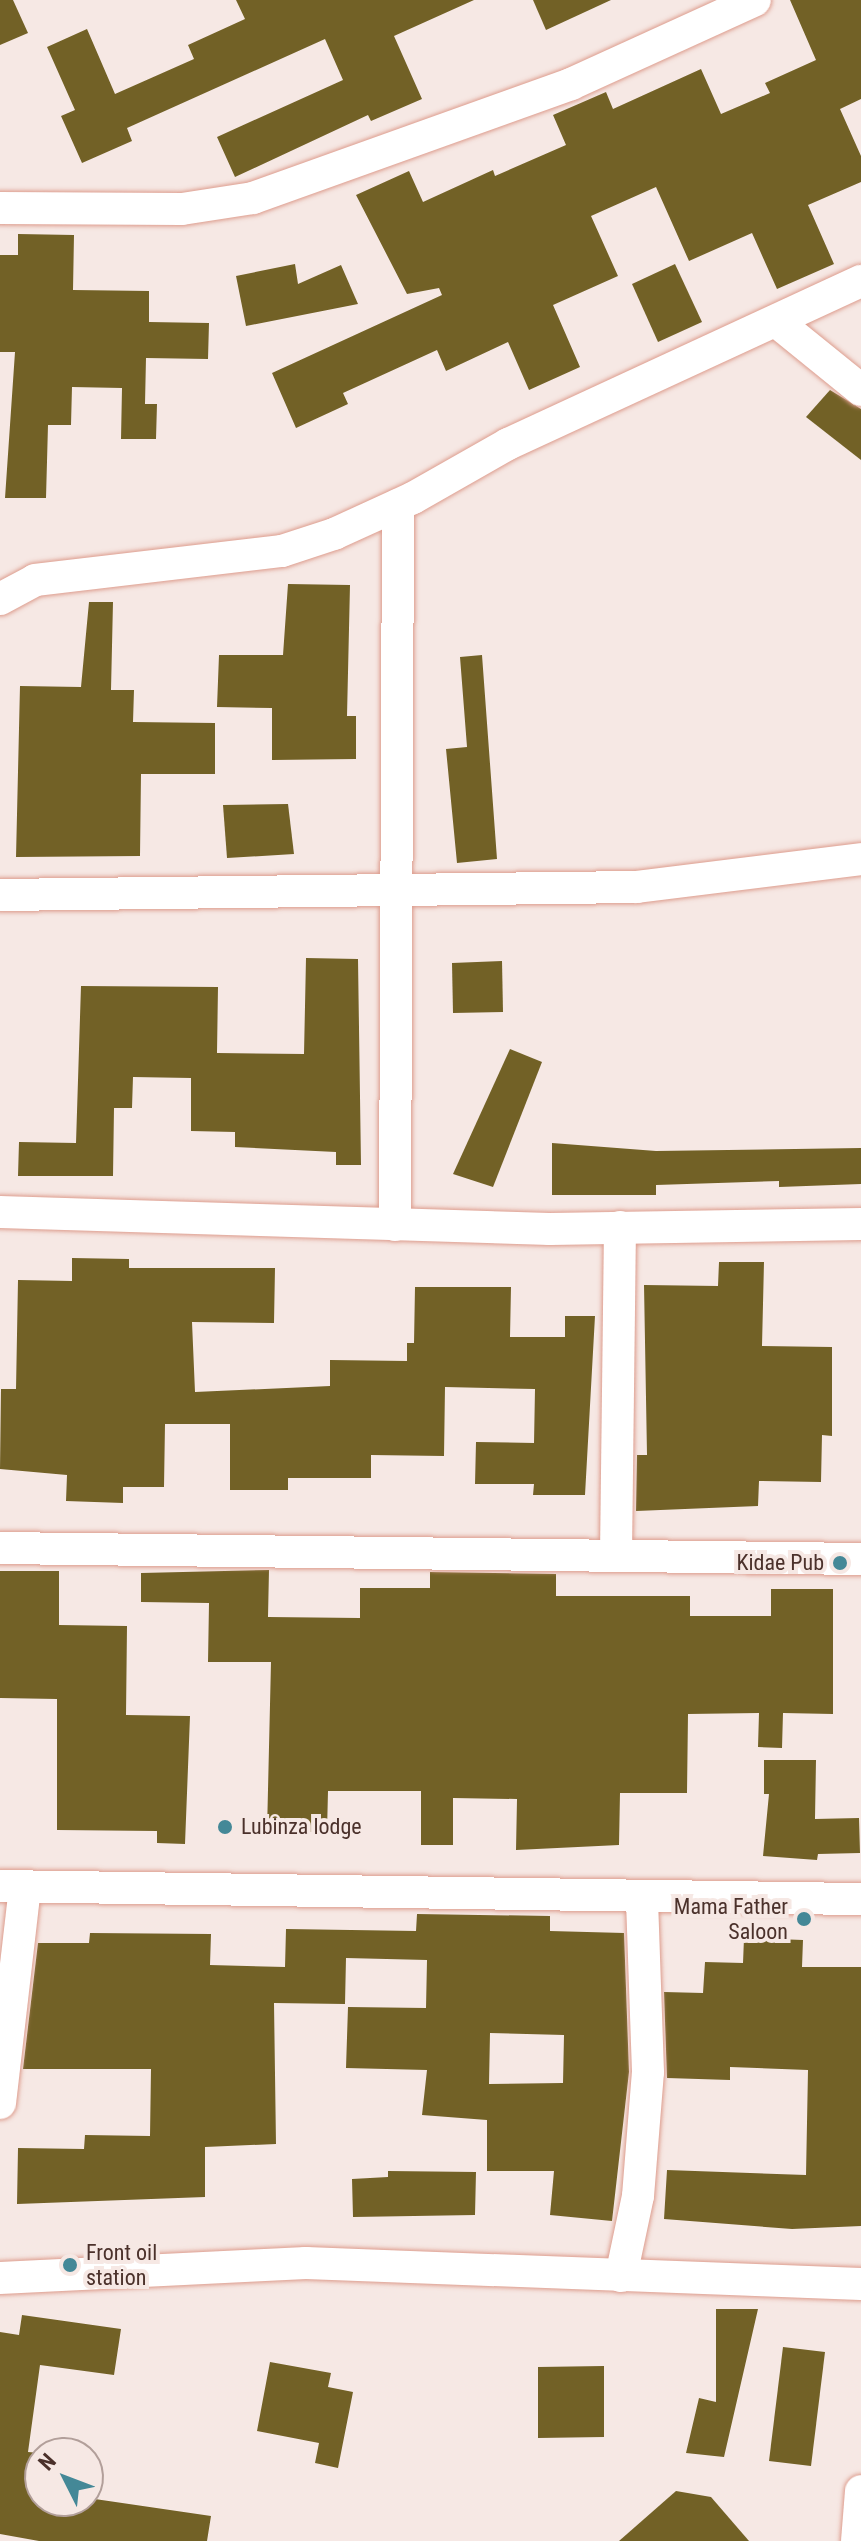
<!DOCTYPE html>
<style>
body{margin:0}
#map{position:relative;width:861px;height:2541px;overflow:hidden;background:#f6e8e4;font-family:"Roboto Condensed",sans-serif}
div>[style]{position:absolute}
.building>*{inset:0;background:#726126}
.roads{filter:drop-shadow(0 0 2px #dd9d8e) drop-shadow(0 0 2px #dd9d8e)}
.minor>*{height:32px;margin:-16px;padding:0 16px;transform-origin:16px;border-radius:16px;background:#fff}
.dots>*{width:22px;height:22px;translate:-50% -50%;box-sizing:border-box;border:4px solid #f6e8e4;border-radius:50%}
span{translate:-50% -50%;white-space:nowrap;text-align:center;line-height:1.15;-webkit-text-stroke:8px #f6e8e4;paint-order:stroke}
.poi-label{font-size:22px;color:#4b312b}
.right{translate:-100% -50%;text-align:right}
.left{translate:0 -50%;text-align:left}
.north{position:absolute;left:24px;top:2437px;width:80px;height:80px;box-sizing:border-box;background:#f6e8e4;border:2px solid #b29f9a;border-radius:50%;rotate:312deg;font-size:22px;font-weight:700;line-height:32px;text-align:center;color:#4b312b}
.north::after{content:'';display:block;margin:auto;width:28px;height:36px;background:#448897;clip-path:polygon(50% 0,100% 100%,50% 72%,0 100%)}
</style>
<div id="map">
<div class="building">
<div style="clip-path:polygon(0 0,13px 0,28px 33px,0 45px)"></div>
<div style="clip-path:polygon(236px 0,474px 0,394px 36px,422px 99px,371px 121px,368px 115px,235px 177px,217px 137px,343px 80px,325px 39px,127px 128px,132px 141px,82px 163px,61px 116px,75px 110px,47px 47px,87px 29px,115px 94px,194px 59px,188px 45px,245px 19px)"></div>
<div style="clip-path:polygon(533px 0,611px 0,546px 30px)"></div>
<div style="clip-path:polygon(790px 0,861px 0,861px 99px,840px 109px,861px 156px,861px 182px,808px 205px,834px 264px,777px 289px,752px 233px,689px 261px,656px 187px,591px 216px,618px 276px,553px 305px,580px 367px,529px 390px,508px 342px,446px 371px,437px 350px,343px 393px,348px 404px,296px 428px,272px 373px,442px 295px,439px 288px,407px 294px,356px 195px,409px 171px,423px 202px,493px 170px,495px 176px,566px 145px,553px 115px,606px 92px,613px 109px,701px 69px,721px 114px,770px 93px,765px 83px,816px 60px)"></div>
<div style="clip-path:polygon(18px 234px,74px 235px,73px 290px,149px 291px,149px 322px,209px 323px,208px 359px,146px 358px,145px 404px,157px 404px,156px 439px,121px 439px,122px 388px,72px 387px,71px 425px,48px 425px,46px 498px,5px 498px,15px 352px,0 352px,0 255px,18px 255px)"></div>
<div style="clip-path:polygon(295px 264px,298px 284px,341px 265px,358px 304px,246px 326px,236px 276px)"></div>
<div style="clip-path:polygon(675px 264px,702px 322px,658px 342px,632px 284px)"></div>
<div style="clip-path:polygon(830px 390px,861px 409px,861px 460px,806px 417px)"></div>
<div style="clip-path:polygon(288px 584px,350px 585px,347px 716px,356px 716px,356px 759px,272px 760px,272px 708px,217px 707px,219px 655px,283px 655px)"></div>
<div style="clip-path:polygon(89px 602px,113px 602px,111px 690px,134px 690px,133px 722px,215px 723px,215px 774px,141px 774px,140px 856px,16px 857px,20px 686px,81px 687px)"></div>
<div style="clip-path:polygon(482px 655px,497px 859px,457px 863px,446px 749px,467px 747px,460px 657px)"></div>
<div style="clip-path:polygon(288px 804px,294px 854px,227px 858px,223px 805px)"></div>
<div style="clip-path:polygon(306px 958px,358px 959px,361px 1165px,336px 1165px,336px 1152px,235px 1147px,235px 1132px,191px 1131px,191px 1078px,133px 1077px,132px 1108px,114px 1108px,113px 1176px,18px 1176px,19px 1142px,76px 1143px,81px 986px,218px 987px,217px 1053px,304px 1054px)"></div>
<div style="clip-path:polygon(502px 961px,503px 1012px,453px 1013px,452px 963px)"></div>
<div style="clip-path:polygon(510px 1049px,542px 1062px,493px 1187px,453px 1174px)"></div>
<div style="clip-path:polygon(552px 1143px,656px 1151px,861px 1148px,861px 1184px,779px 1187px,779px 1181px,656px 1185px,656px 1195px,552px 1195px)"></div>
<div style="clip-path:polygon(72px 1258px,129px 1259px,129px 1268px,275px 1268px,274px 1323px,192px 1322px,195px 1392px,330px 1386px,330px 1360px,407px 1361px,407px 1343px,414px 1343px,415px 1287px,511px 1287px,510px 1337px,565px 1337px,565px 1316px,595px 1316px,585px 1495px,533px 1495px,534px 1484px,475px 1484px,476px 1442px,534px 1443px,535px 1389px,445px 1387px,444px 1456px,371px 1455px,371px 1478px,288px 1478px,288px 1490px,230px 1490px,230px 1424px,165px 1424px,164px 1487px,123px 1487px,123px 1503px,66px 1501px,67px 1475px,0 1469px,1px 1389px,16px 1389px,18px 1280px,72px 1281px)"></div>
<div style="clip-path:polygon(719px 1262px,764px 1262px,762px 1346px,832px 1347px,832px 1436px,822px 1435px,821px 1482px,759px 1481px,758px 1506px,636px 1511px,637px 1455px,647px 1455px,644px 1285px,718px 1286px)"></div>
<div style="clip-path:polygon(269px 1570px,268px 1617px,360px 1618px,360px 1588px,430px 1588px,430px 1572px,556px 1574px,556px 1596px,690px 1596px,690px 1616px,771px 1616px,771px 1589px,833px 1589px,833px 1714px,783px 1713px,782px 1748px,758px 1747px,759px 1713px,688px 1714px,687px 1793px,620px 1793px,619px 1845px,516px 1850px,517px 1799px,453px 1798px,453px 1845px,421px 1845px,421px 1791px,328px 1791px,327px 1832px,267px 1832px,271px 1662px,208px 1662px,209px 1603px,141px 1602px,141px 1573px)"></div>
<div style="clip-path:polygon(0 1571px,59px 1571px,59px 1625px,127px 1626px,126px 1715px,190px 1716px,185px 1844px,157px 1843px,157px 1831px,57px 1830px,57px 1699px,0 1698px)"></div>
<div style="clip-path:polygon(764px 1760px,816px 1760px,815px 1819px,859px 1818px,860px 1853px,818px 1854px,817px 1860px,763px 1856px,769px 1794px,764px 1794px)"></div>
<div style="clip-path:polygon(evenodd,417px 1914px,550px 1916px,550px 1931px,624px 1933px,629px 2072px,612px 2221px,550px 2215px,554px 2171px,487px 2171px,487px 2120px,422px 2115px,427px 2070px,346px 2068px,348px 2007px,426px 2008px,427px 1960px,346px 1958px,345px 2004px,274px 2003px,276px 2144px,205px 2147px,205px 2197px,17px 2204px,18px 2148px,84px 2149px,85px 2135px,150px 2136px,151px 2069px,23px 2069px,38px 1943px,89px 1943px,90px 1933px,211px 1934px,210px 1965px,285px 1967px,286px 1929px,416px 1931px,417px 1914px,490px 2033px,564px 2035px,563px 2083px,489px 2084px,490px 2033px)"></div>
<div style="clip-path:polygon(744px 1938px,803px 1940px,802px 1967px,861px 1967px,861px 2226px,792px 2229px,664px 2219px,667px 2170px,806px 2175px,808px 2070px,730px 2067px,730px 2080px,667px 2078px,664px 1992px,703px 1993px,705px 1962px,743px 1963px)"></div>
<div style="clip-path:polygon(388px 2171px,476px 2172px,475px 2215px,353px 2217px,352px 2179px,388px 2177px)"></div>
<div style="clip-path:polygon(716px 2309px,758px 2309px,724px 2457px,686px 2453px,699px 2398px,716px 2402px)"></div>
<div style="clip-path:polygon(22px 2315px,121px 2329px,114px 2375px,40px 2365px,28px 2452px,40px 2453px,40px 2501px,88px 2498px,211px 2516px,207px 2541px,39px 2541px,0 2534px,0 2332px,19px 2335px)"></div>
<div style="clip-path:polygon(783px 2347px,825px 2352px,811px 2466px,769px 2461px)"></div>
<div style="clip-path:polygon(270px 2362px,331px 2373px,328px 2387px,353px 2392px,338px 2468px,315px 2463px,319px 2443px,257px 2431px)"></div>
<div style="clip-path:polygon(604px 2366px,604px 2437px,538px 2438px,538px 2367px)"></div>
<div style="clip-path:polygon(676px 2491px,711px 2497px,749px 2541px,619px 2541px)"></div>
</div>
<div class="roads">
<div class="minor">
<div style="left:0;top:208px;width:182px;rotate:0.3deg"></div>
<div style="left:182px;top:209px;width:72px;rotate:-8.8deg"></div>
<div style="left:253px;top:198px;width:338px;rotate:-19.7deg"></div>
<div style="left:571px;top:84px;width:202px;rotate:-24.5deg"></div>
<div style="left:777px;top:322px;width:108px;rotate:39deg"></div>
<div style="left:0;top:599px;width:40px;rotate:-28deg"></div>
<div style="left:35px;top:580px;width:249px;rotate:-6.7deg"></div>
<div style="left:282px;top:551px;width:55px;rotate:-18.1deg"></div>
<div style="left:334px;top:534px;width:87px;rotate:-24.5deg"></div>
<div style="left:413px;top:498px;width:109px;rotate:-29.6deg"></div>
<div style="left:508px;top:444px;width:389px;rotate:-24.8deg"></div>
<div style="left:0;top:895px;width:637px;rotate:-0.72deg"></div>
<div style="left:637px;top:887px;width:226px;rotate:-7.1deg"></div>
<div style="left:0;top:1212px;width:550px;rotate:1.77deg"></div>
<div style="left:550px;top:1229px;width:311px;rotate:-0.9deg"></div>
<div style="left:395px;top:1225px;width:720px;rotate:-89.76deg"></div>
<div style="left:0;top:1548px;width:861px;rotate:0.73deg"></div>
<div style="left:616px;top:1554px;width:327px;rotate:-89.3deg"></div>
<div style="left:0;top:1886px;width:861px;rotate:0.87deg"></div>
<div style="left:0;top:2103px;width:218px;rotate:-83.4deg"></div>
<div style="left:621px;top:2276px;width:82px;rotate:-78deg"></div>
<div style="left:638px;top:2196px;width:124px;rotate:-85.4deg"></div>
<div style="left:648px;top:2072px;width:176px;rotate:-92deg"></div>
<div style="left:0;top:2278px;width:306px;rotate:-2.8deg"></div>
<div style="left:306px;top:2263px;width:555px;rotate:2.17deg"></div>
<div style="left:857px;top:2541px;width:50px;rotate:-85.4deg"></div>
</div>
</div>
<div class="dots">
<div style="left:840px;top:1563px;background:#448897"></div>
<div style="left:225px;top:1827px;background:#448897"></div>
<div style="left:804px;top:1919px;background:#448897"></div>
<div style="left:70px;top:2265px;background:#448897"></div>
</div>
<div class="poi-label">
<span class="right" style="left:824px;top:1563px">Kidae Pub</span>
<span class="left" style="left:241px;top:1827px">Lubinza lodge</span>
<span class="right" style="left:788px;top:1919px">Mama Father<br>Saloon</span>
<span class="left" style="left:86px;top:2265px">Front oil<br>station</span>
</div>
<div class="north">N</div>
</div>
